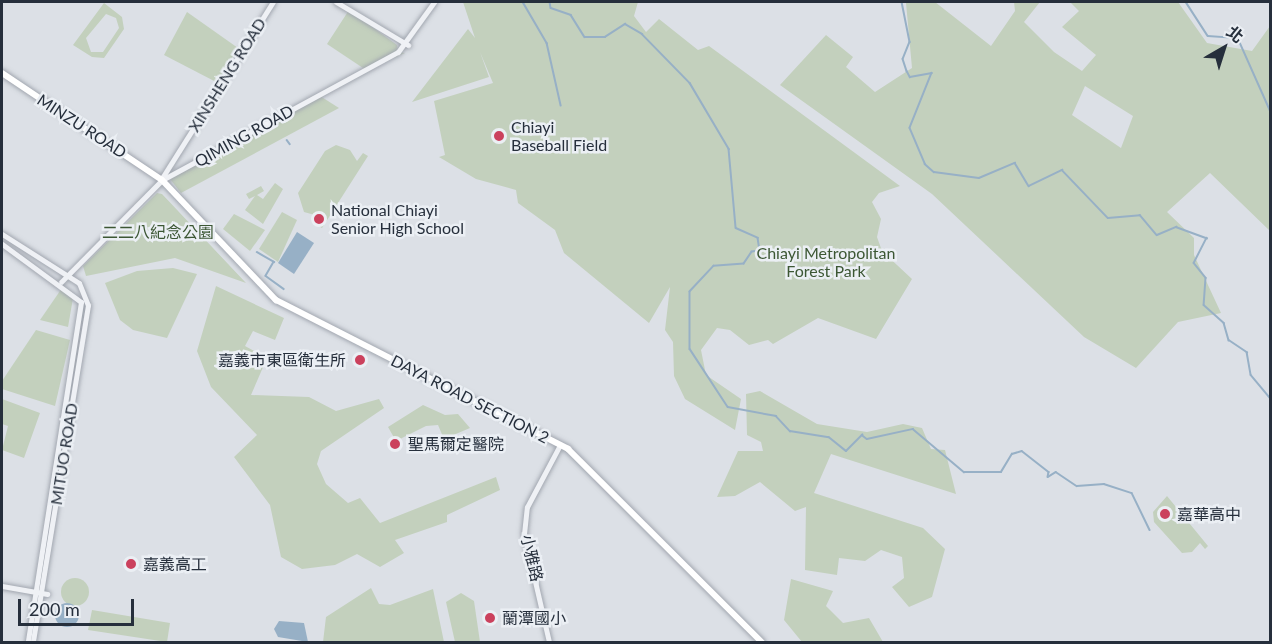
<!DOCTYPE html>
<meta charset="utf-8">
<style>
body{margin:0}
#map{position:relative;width:1272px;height:644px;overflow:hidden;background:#dce0e6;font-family:Lato,"Noto Sans TC",sans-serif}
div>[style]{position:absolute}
.green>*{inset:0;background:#c3d0bd}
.round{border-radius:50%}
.water>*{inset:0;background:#97b0c6}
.stream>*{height:1.5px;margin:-0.75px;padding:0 0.75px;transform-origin:0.75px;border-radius:0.75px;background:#97b0c6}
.roads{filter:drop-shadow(0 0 2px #a2a7b0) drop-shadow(0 0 2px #a2a7b0)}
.tertiary>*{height:5px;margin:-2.5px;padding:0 2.5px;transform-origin:2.5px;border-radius:2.5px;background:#eff1f5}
.secondary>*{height:6px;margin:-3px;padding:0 3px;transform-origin:3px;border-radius:3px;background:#fff}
.dots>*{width:16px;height:16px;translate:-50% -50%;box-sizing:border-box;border:3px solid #ebeff4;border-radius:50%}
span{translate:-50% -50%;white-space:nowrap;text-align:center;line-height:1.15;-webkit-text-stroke:5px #ebeff4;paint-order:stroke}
.street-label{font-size:16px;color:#262f3c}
.poi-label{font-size:16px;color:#262f3c}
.left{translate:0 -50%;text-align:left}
.right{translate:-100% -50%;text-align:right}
.park-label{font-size:16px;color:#3c5734}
.frame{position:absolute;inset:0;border:3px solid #262f3c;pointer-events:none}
.north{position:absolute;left:1194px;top:18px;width:60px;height:60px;-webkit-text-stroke:4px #ebeff4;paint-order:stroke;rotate:39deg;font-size:16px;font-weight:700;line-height:24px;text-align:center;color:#262f3c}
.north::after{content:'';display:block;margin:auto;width:21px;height:27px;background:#262f3c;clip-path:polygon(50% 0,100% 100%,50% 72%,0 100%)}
.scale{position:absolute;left:18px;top:599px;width:116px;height:27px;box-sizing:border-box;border:3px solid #262f3c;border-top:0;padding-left:8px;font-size:18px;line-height:21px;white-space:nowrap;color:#262f3c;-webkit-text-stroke:4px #ebeff4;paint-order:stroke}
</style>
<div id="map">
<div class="green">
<div style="clip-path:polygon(463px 2px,638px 2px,634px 16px,646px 32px,659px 19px,698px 50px,709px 46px,900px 186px,879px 193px,872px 202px,881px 219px,877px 237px,882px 251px,912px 279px,876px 339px,818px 318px,773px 344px,768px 340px,749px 345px,730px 330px,717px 328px,701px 350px,706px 375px,741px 399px,735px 430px,685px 399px,674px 376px,673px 342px,665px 330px,670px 287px,649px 323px,564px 253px,555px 230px,518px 203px,516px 190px,476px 179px,439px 157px,445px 155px,434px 101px,493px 83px,480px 52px,489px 77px,412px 102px,468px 29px,475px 38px)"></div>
<div style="clip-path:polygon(evenodd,901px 2px,935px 2px,991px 46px,1015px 11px,1014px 2px,1040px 2px,1024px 22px,1054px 52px,1082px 71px,1096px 55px,1062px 27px,1079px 11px,1070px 2px,1178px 2px,1207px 43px,1252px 51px,1270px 26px,1270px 231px,1210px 173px,1167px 212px,1194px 238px,1194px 255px,1221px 313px,1178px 322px,1136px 368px,1084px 337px,932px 194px,780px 85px,826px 35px,853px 57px,846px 67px,875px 92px,912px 68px,906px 3px,901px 2px,1085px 86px,1133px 116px,1121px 148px,1072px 115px,1085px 86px)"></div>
<div style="clip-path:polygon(evenodd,104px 3px,122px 17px,124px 29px,104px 58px,92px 57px,73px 45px,104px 3px,106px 14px,116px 18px,119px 28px,103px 52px,91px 52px,86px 38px,106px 14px)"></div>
<div style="clip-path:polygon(349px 10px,397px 45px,398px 52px,405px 53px,366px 70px,327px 44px)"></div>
<div style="clip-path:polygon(187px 12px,238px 48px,218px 83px,164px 55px)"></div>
<div style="clip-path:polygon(320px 96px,339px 108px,181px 193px,170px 179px)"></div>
<div style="clip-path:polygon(336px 145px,350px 150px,357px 161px,363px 153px,368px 156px,322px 228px,317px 225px,322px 217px,304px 212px,298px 193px,325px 151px)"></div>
<div style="clip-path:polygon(275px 183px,283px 189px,263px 224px,245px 210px,255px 196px,249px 199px,246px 194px,261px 186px,264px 191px,257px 195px,263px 199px)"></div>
<div style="clip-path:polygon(157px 193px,162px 194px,246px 283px,175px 258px,86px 276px,83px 266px)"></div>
<div style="clip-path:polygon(282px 212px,297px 220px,278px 262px,259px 249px)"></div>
<div style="clip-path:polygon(234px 214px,265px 230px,250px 251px,223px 229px)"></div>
<div style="clip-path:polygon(173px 268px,197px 274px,167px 338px,133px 330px,120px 320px,105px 283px,137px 271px)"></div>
<div style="clip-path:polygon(216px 286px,284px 318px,275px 340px,253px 331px,245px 346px,267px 358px,251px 395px,309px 397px,336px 411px,379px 399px,384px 408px,321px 451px,317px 464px,326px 484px,348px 503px,360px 498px,380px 523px,496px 477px,500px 490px,447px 515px,447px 522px,395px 540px,404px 553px,380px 567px,357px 554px,335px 565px,302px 569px,281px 557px,270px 505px,234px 457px,257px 435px,211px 387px,197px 351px)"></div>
<div style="clip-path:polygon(62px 288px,73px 298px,68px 327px,40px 320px)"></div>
<div style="clip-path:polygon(36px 330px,70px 340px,55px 406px,2px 389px,2px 381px)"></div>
<div style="clip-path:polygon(760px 391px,817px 424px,867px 432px,903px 424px,922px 428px,931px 449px,945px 450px,956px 494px,831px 454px,814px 493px,923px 528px,945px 549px,932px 597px,909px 607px,892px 587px,904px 578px,902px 557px,881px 550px,865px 561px,839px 558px,837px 575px,805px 570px,806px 507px,795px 511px,760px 482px,735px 496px,717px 497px,738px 451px,763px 451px,761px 442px,747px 435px,746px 394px)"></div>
<div style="clip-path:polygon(2px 399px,40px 413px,24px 458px,2px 450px,8px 426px,2px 424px)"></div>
<div style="clip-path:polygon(423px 405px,445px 415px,458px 414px,470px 428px,444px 439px,438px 425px,426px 426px,396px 441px,388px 427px)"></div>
<div style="clip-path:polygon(1167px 496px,1208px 546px,1205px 549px,1200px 543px,1192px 552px,1182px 553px,1154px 522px,1153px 512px)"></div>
<div class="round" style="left:61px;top:578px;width:28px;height:28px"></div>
<div style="clip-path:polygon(791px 579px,833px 591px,826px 606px,843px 623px,869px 618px,883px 642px,802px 642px,784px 620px)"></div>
<div style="clip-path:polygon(371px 588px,379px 604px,390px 605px,433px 589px,444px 642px,323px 642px,326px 617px)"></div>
<div style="clip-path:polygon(461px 593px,474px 601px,480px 642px,455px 642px,446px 602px)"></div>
<div style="clip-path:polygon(92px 610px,170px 623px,167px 642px,88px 630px)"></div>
</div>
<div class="water">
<div style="clip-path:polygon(297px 232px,314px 243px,294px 274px,278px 263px)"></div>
<div class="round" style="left:55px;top:603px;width:24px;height:24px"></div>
<div style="clip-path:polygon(279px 621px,304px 623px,308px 642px,278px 637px,274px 629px)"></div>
</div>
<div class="stream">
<div style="left:523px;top:2px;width:48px;rotate:59.7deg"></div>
<div style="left:547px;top:43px;width:64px;rotate:77.3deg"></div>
<div style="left:550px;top:2px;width:6px;rotate:81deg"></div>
<div style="left:551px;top:8px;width:21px;rotate:19deg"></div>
<div style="left:571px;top:15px;width:26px;rotate:58deg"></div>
<div style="left:585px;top:37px;width:20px"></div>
<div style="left:605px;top:37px;width:24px;rotate:-33deg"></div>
<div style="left:625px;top:24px;width:20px;rotate:30deg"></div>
<div style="left:642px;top:34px;width:69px;rotate:45.6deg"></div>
<div style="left:690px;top:83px;width:77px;rotate:59.4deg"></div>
<div style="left:729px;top:149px;width:79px;rotate:84.9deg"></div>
<div style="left:736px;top:228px;width:24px;rotate:24deg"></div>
<div style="left:758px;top:238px;width:13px;rotate:81deg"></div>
<div style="left:760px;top:251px;width:8px;rotate:173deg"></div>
<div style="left:752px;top:252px;width:14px;rotate:124deg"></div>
<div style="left:744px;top:264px;width:30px;rotate:176deg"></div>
<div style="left:714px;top:266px;width:35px;rotate:133deg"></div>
<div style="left:690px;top:292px;width:57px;rotate:90deg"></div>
<div style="left:690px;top:349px;width:69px;rotate:56.8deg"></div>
<div style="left:728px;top:407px;width:49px;rotate:10.6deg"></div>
<div style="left:776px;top:416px;width:21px;rotate:47deg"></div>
<div style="left:790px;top:431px;width:39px;rotate:9deg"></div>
<div style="left:829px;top:437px;width:22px;rotate:39deg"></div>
<div style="left:846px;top:451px;width:23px;rotate:-45deg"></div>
<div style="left:862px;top:435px;width:6px;rotate:39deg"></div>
<div style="left:867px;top:439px;width:47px;rotate:-12.3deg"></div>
<div style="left:913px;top:429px;width:67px;rotate:40.1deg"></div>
<div style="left:964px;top:472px;width:37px"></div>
<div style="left:1001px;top:472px;width:21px;rotate:-59deg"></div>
<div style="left:1012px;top:454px;width:10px;rotate:-17deg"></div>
<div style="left:1022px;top:451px;width:34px;rotate:38deg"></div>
<div style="left:1049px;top:472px;width:5px;rotate:101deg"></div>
<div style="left:1048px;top:477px;width:9px;rotate:-32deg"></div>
<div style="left:1056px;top:472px;width:25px;rotate:34deg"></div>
<div style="left:1077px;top:486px;width:27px;rotate:-4deg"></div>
<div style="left:1104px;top:484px;width:29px;rotate:18deg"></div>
<div style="left:1132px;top:493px;width:41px;rotate:64.1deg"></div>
<div style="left:902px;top:2px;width:41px;rotate:78.7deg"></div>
<div style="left:910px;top:42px;width:18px;rotate:112deg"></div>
<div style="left:903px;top:59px;width:13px;rotate:72deg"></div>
<div style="left:907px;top:71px;width:7px;rotate:63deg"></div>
<div style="left:910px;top:77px;width:22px;rotate:-10deg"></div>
<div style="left:932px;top:73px;width:59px;rotate:111.8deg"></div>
<div style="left:910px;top:128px;width:39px;rotate:67deg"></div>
<div style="left:925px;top:164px;width:12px;rotate:42deg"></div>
<div style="left:934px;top:172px;width:45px;rotate:7.6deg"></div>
<div style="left:979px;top:178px;width:39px;rotate:-23deg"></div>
<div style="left:1015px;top:163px;width:27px;rotate:59deg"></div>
<div style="left:1029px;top:186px;width:37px;rotate:-26deg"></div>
<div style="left:1062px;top:170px;width:66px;rotate:46.2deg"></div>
<div style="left:1108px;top:218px;width:32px;rotate:-5deg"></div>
<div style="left:1140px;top:215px;width:26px;rotate:50deg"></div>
<div style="left:1157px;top:235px;width:21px;rotate:-23deg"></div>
<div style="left:1176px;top:227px;width:33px;rotate:20deg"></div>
<div style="left:1207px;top:238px;width:28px;rotate:117deg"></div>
<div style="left:1194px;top:263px;width:19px;rotate:51deg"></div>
<div style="left:1206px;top:278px;width:27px;rotate:94deg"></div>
<div style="left:1204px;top:305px;width:27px;rotate:42deg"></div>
<div style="left:1224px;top:323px;width:18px;rotate:74deg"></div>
<div style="left:1229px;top:340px;width:22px;rotate:34deg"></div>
<div style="left:1247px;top:352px;width:23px;rotate:80deg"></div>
<div style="left:1251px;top:375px;width:30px;rotate:50deg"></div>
<div style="left:1186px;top:2px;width:40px;rotate:57.1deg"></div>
<div style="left:1208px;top:36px;width:30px;rotate:4deg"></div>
<div style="left:1238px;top:38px;width:79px;rotate:66deg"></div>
<div style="left:287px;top:140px;width:5px;rotate:53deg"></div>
<div style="left:257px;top:252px;width:20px;rotate:30deg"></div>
<div style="left:274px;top:262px;width:16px;rotate:120deg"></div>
<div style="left:266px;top:276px;width:22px;rotate:36deg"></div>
</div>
<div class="roads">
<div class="tertiary">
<div style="left:336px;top:2px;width:84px;rotate:30.8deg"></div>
<div style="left:162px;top:178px;width:208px;rotate:-57.8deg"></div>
<div style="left:2px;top:234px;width:91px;rotate:32.5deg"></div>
<div style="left:79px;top:283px;width:24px;rotate:68deg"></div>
<div style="left:88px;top:305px;width:341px;rotate:99.3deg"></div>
<div style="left:2px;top:244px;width:98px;rotate:36.3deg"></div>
<div style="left:81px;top:302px;width:344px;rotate:98.9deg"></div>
<div style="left:61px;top:282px;width:144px;rotate:-45.3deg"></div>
<div style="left:162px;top:180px;width:268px;rotate:-28.5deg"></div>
<div style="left:398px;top:52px;width:62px;rotate:-54.2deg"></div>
<div style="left:2px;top:586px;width:46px;rotate:10.1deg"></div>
<div style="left:549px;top:642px;width:111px;rotate:-103deg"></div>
<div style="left:524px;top:534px;width:27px;rotate:-84deg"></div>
<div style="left:527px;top:507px;width:70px;rotate:-62deg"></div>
</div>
<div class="secondary">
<div style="left:2px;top:73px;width:192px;rotate:33.8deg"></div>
<div style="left:162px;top:180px;width:166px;rotate:46.5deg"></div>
<div style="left:276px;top:300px;width:328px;rotate:27deg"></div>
<div style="left:568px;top:449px;width:274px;rotate:44.9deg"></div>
</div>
</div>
<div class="dots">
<div style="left:499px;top:136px;background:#cb415d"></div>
<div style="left:319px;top:219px;background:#cb415d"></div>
<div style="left:360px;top:360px;background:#cb415d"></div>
<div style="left:395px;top:444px;background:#cb415d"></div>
<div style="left:1165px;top:514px;background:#cb415d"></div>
<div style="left:131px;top:564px;background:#cb415d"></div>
<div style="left:490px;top:618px;background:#cb415d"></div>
</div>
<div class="street-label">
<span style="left:227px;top:75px;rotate:-58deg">XINSHENG ROAD</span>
<span style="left:82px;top:126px;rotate:33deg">MINZU ROAD</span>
<span style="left:244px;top:136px;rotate:-29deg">QIMING ROAD</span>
<span style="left:470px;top:399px;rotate:27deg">DAYA ROAD SECTION 2</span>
<span style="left:64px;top:454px;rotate:-81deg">MITUO ROAD</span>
<span style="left:532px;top:558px;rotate:77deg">小雅路</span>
</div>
<div class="poi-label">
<span class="left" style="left:511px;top:136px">Chiayi<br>Baseball Field</span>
<span class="left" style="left:331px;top:219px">National Chiayi<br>Senior High School</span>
<span class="right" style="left:346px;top:360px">嘉義市東區衛生所</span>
<span class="left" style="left:408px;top:444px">聖馬爾定醫院</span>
<span class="left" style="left:1177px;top:514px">嘉華高中</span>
<span class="left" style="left:143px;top:564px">嘉義高工</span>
<span class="left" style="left:502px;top:618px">蘭潭國小</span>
</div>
<div class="park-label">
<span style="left:158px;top:232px">二二八紀念公園</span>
<span style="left:826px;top:262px">Chiayi Metropolitan<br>Forest Park</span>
</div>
<div class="frame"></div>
<div class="north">北</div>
<div class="scale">200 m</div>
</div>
